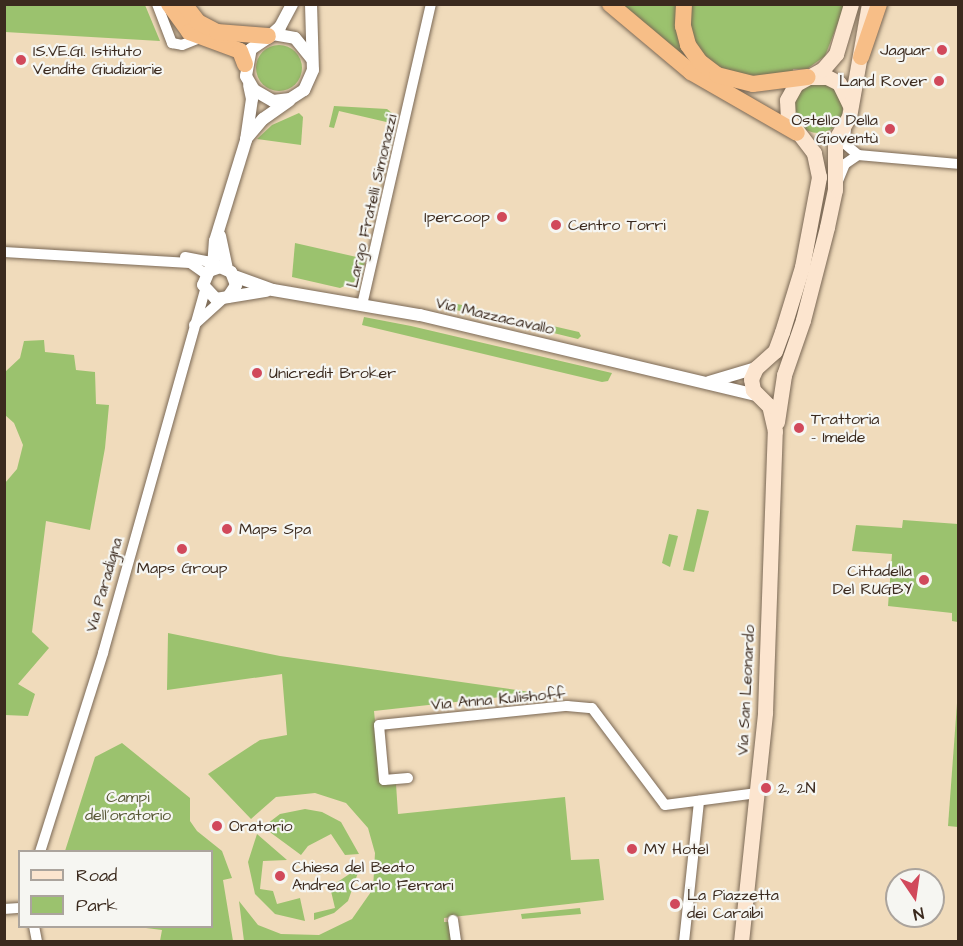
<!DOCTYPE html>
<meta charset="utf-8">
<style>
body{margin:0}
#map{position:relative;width:963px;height:946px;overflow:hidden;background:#f0dbbb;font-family:"Architects Daughter",sans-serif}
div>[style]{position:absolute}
.green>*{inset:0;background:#9bc26e}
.round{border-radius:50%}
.roads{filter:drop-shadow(0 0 2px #7a6855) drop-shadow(0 0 2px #7a6855)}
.minor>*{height:10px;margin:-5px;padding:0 5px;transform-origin:5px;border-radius:5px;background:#fff}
.tertiary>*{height:12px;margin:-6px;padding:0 6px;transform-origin:6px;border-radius:6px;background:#fff}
.secondary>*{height:15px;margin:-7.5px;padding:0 7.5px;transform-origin:7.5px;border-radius:7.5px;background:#fce5cf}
.trunk>*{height:16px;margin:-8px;padding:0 8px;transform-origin:8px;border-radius:8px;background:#f7be87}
.dots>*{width:16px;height:16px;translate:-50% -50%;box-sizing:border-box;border:3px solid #f6f6f2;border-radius:50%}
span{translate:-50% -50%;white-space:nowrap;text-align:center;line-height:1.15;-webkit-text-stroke:4.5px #f6f6f2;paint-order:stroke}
.poi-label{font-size:16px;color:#3b2a1e}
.right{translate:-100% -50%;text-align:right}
.left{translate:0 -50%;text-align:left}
.street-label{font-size:16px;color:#3b2a1e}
.park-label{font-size:16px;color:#585836}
.frame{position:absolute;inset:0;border:6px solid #3b2a1e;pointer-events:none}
.legend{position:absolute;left:18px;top:850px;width:195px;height:78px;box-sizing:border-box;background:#f6f6f2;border:2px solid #aba49d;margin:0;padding:8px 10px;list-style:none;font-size:18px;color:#3b2a1e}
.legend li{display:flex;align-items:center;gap:12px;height:30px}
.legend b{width:30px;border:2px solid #aba49d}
.north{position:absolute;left:885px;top:868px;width:60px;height:60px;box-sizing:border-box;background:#f6f6f2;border:2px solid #aba49d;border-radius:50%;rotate:167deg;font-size:16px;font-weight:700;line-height:24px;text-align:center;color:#3b2a1e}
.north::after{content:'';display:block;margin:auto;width:21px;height:27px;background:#d1495b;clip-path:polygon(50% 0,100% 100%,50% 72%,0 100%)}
</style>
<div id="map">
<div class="green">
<div style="clip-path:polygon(4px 5px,145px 5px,160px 41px,5px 32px)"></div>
<div style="clip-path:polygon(618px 5px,679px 5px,700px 69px)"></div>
<div style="clip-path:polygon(690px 5px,845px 5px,825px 56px,807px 69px,793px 69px,793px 73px,772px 79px,720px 71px,697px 49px,689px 24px)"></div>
<div class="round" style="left:256px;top:45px;width:46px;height:46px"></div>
<div class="round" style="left:793px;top:83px;width:50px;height:50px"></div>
<div style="clip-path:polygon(334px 106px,387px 109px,397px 117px,368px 243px,395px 124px,339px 111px,334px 128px,329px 127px)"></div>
<div style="clip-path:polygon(299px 113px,303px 117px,301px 145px,257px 139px,272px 125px)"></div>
<div style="clip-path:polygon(295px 243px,361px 258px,365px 262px,363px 272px,354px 282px,340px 288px,292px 277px)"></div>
<div style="clip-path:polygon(453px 303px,501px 314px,499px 320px,451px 309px)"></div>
<div style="clip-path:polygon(364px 317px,411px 326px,612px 373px,608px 381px,602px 382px,362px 325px)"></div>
<div style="clip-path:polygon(531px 321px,579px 332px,581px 336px,578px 339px,529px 327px)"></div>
<div style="clip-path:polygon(44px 340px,45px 352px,74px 355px,76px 370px,95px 372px,96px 404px,109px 405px,105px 448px,90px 530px,46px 521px,32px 632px,49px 648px,18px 684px,35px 694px,28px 716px,5px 715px,5px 483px,17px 469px,23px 445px,14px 423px,5px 415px,5px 372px,20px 358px,24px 341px)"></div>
<div style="clip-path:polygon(697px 509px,709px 511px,694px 572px,683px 570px)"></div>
<div style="clip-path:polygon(903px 520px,958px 524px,958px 622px,952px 621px,952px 613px,888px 606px,892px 554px,852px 551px,856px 525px,902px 528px)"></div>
<div style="clip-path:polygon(669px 534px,678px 536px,670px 567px,662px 563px)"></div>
<div style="clip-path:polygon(168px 633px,280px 656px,537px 693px,374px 711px,381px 783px,396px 784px,398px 814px,565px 797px,571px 860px,599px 859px,604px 900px,444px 918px,444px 922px,451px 922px,453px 941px,244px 941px,239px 901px,258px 925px,281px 934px,319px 935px,352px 919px,373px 889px,375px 853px,368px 828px,346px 803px,315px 793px,276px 797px,251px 819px,208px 774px,260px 740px,287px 735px,282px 674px,167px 690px)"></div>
<div style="clip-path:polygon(958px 690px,958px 827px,948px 826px)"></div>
<div style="clip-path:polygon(122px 743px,190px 798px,190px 821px,197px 831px,222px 851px,232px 878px,223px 880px,233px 941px,160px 941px,162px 930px,138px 927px,212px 926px,212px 852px,65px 851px,95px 757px)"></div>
<div style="clip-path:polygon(305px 809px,322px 812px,341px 822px,359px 854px,345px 855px,331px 834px,308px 846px,301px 855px,263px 827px,280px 814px)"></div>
<div style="clip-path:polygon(257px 834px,287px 860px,263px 861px,260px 889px,273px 891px,277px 904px,300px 898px,305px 921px,275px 914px,255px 894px,248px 862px)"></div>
<div style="clip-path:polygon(360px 867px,348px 901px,334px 913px,314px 920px,314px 913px,335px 908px,330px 887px)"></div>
<div style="clip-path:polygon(580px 908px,581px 914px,522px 919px,521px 914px)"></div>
</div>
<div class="roads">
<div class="minor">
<div style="left:157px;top:4px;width:42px;rotate:69deg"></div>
<div style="left:172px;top:43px;width:10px;rotate:11deg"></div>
<div style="left:182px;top:45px;width:18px;rotate:-22deg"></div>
<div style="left:846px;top:126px;width:18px;rotate:93deg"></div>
<div style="left:845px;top:144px;width:17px;rotate:40deg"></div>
<div style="left:858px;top:155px;width:100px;rotate:5.1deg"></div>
<div style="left:838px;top:181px;width:18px;rotate:-68deg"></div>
<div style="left:845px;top:164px;width:16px;rotate:-35deg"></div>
<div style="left:4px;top:252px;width:186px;rotate:3.4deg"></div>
<div style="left:190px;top:263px;width:19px;rotate:35deg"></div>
<div style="left:185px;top:257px;width:21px;rotate:11deg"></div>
<div style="left:206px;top:261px;width:10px;rotate:45deg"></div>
<div style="left:362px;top:305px;width:309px;rotate:-77.1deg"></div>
<div style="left:194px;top:325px;width:39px;rotate:-42deg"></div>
<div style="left:408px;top:778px;width:24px;rotate:175deg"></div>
<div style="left:384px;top:780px;width:55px;rotate:-95.2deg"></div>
<div style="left:379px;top:725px;width:189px;rotate:-5.8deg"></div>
<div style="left:567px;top:706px;width:25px;rotate:5deg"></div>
<div style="left:592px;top:708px;width:121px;rotate:53deg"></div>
<div style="left:665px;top:805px;width:93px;rotate:-7.4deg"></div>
<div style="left:40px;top:852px;width:209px;rotate:-72.4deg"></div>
<div style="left:103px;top:653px;width:377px;rotate:-74.3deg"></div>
<div style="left:4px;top:909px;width:16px;rotate:-4deg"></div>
<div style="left:453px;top:920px;width:22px;rotate:82deg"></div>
<div style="left:34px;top:926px;width:16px;rotate:79deg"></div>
<div style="left:684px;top:942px;width:142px;rotate:-83.9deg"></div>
</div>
<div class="tertiary">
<div style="left:311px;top:4px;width:66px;rotate:88.3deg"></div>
<div style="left:313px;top:70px;width:22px;rotate:114deg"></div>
<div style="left:304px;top:90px;width:17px;rotate:147deg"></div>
<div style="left:290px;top:99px;width:17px;rotate:173deg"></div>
<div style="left:273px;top:101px;width:22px;rotate:-150deg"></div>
<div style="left:254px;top:90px;width:16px;rotate:-120deg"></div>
<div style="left:246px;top:76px;width:27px;rotate:-80deg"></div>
<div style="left:251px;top:49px;width:27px;rotate:-34deg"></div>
<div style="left:273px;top:34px;width:22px;rotate:10deg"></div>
<div style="left:295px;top:38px;width:27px;rotate:51deg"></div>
<div style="left:271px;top:35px;width:12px;rotate:-42deg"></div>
<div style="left:280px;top:27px;width:26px;rotate:-62deg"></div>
<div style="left:246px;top:139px;width:26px;rotate:-50deg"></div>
<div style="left:263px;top:119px;width:32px;rotate:-35deg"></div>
<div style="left:220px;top:236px;width:34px;rotate:78deg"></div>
<div style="left:213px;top:268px;width:27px;rotate:-86deg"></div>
<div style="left:215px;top:241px;width:106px;rotate:-72.9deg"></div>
<div style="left:246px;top:140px;width:41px;rotate:-81.7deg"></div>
<div style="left:252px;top:99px;width:14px;rotate:-102deg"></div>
<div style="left:234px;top:276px;width:41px;rotate:19.7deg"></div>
<div style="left:273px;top:290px;width:149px;rotate:9.7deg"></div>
<div style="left:420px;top:315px;width:346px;rotate:13.4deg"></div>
<div style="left:228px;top:297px;width:14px;rotate:-56deg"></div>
<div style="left:236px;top:285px;width:14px;rotate:-111deg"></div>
<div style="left:231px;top:272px;width:12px;rotate:-156deg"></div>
<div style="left:220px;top:267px;width:12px;rotate:160deg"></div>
<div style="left:209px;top:271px;width:15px;rotate:113deg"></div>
<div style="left:203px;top:285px;width:19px;rotate:47deg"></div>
<div style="left:216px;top:299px;width:51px;rotate:-9.1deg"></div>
<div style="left:709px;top:382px;width:49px;rotate:-16.6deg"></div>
</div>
<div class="secondary">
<div style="left:810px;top:77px;width:17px"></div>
<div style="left:827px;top:77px;width:13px;rotate:27deg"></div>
<div style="left:839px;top:83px;width:25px;rotate:64deg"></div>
<div style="left:777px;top:422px;width:48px;rotate:-81.5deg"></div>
<div style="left:784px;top:375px;width:58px;rotate:-70.9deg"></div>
<div style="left:803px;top:320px;width:96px;rotate:-75.5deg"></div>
<div style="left:827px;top:227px;width:38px;rotate:-78deg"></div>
<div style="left:835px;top:190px;width:50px;rotate:-90deg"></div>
<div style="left:835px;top:140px;width:27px;rotate:-59deg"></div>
<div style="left:849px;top:117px;width:115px;rotate:-80deg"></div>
<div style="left:741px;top:942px;width:231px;rotate:-84deg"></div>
<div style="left:765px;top:712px;width:281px;rotate:-88deg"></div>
<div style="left:775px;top:431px;width:26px;rotate:-103deg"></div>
<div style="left:769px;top:406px;width:23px;rotate:-135deg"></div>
<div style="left:753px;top:390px;width:11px;rotate:-100deg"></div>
<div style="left:751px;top:379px;width:12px;rotate:-66deg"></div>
<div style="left:756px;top:368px;width:25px;rotate:-42deg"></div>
<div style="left:775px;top:351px;width:20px;rotate:-70deg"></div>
<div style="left:782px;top:332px;width:68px;rotate:-72.9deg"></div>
<div style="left:802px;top:267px;width:92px;rotate:-79.3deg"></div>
<div style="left:819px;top:177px;width:25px;rotate:-102deg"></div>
<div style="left:814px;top:153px;width:43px;rotate:-127.4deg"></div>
<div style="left:788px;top:119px;width:19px;rotate:-93deg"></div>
<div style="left:787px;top:100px;width:18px;rotate:-61deg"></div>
<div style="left:796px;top:84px;width:31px;rotate:-29deg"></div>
<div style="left:823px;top:69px;width:20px;rotate:-49deg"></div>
<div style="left:836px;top:54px;width:52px;rotate:-73.3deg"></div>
</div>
<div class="trunk">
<div style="left:169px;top:4px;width:34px;rotate:54deg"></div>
<div style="left:189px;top:32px;width:54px;rotate:20.4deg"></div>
<div style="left:240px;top:51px;width:14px;rotate:69deg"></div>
<div style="left:184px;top:4px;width:23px;rotate:52deg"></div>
<div style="left:198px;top:22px;width:21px;rotate:28deg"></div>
<div style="left:217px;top:32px;width:51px;rotate:4.5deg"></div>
<div style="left:610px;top:4px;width:106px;rotate:40deg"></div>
<div style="left:691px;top:72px;width:122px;rotate:29.9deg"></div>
<div style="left:684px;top:4px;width:22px;rotate:93deg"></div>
<div style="left:683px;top:26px;width:20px;rotate:75deg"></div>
<div style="left:688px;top:45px;width:21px;rotate:55deg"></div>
<div style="left:700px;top:62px;width:21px;rotate:37deg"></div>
<div style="left:717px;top:75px;width:37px;rotate:14deg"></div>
<div style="left:753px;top:84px;width:55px;rotate:-7.3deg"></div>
<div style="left:861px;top:57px;width:56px;rotate:-71.2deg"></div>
</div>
</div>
<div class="dots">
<div style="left:942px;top:50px;background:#d1495b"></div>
<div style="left:21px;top:60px;background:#d1495b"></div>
<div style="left:939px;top:81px;background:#d1495b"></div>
<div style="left:890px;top:129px;background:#d1495b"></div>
<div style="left:502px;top:217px;background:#d1495b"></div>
<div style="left:556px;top:225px;background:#d1495b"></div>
<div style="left:257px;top:373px;background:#d1495b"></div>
<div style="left:799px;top:428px;background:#d1495b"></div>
<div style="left:227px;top:529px;background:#d1495b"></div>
<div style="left:182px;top:549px;background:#d1495b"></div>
<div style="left:924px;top:580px;background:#d1495b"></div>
<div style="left:766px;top:788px;background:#d1495b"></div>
<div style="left:217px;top:826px;background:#d1495b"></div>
<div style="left:632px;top:849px;background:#d1495b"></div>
<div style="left:280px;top:876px;background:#d1495b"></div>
<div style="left:675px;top:904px;background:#d1495b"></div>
</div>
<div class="poi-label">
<span class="right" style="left:930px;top:50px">Jaguar</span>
<span class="left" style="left:33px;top:60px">IS.VE.GI. Istituto<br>Vendite Giudiziarie</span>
<span class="right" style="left:927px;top:81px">Land Rover</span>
<span class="right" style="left:878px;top:129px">Ostello Della<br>Gioventù</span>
<span class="right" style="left:490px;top:217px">Ipercoop</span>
<span class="left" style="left:568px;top:225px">Centro Torri</span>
<span class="left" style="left:269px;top:373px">Unicredit Broker</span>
<span class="left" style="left:811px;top:428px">Trattoria<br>- Imelde</span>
<span class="left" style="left:239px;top:529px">Maps Spa</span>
<span style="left:182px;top:568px">Maps Group</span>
<span class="right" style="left:912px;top:580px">Cittadella<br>Del RUGBY</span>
<span class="left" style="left:778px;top:788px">2, 2N</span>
<span class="left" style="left:229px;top:826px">Oratorio</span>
<span class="left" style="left:644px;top:849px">MY Hotel</span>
<span class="left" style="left:292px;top:876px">Chiesa del Beato<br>Andrea Carlo Ferrari</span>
<span class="left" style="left:687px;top:904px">La Piazzetta<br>dei Caraibi</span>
</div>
<div class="street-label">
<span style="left:372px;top:201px;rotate:-77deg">Largo Fratelli Simonazzi</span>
<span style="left:495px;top:316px;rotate:13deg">Via Mazzacavallo</span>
<span style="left:104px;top:585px;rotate:-74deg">Via Paradigna</span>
<span style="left:746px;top:690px;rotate:-87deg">Via San Leonardo</span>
<span style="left:498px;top:699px;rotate:-5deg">Via Anna Kulishoff</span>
</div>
<div class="park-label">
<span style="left:128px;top:806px">Campi<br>dell'oratorio</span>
</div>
<div class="frame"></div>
<ul class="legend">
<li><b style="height:8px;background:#fce5cf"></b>Road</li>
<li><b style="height:16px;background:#9bc26e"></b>Park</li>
</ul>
<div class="north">N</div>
</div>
